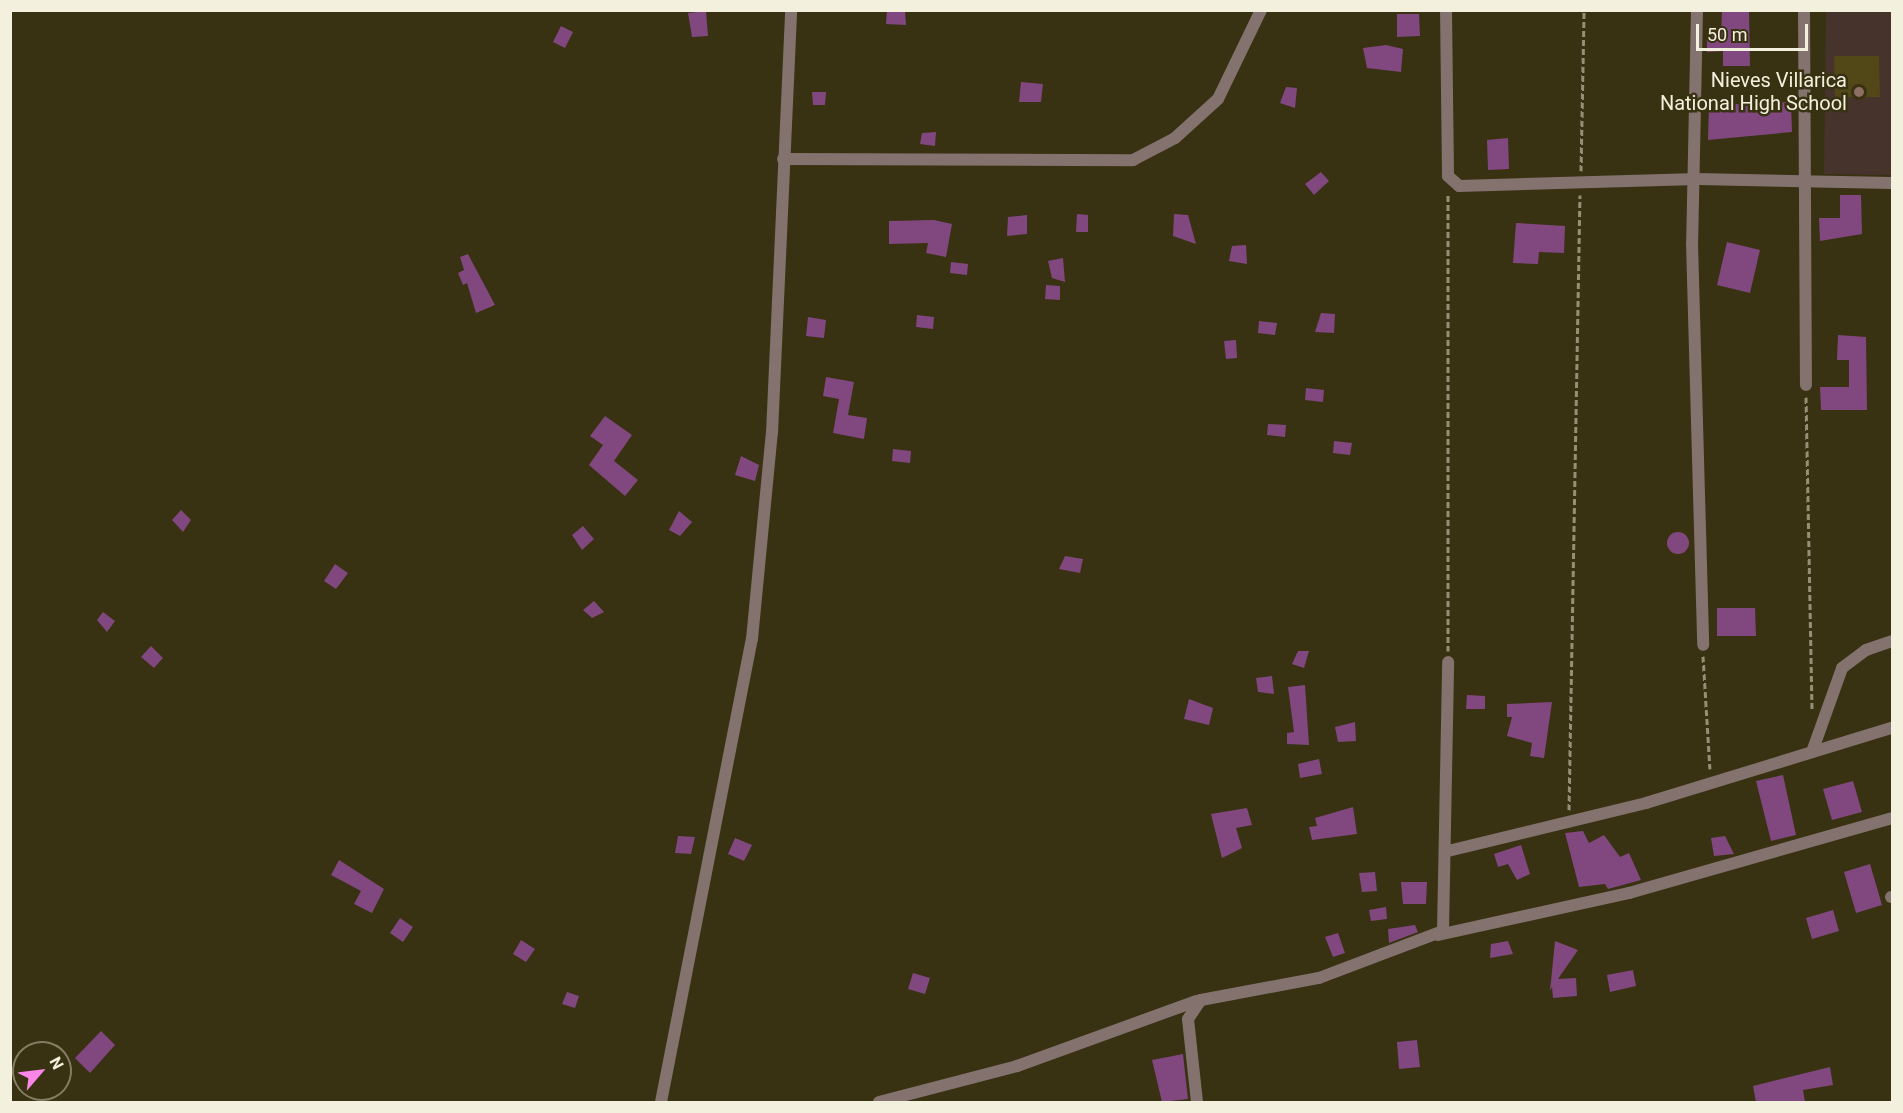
<!DOCTYPE html>
<style>
body{margin:0}
#map{position:relative;width:1903px;height:1113px;overflow:hidden;background:#383112;font-family:Roboto,sans-serif}
div>[style]{position:absolute}
.education>*{inset:0;background:#46342c}
.green>*{inset:0;background:#514717}
.building>*{inset:0;background:#80487e}
.round{border-radius:50%}
.path>*{height:3px;margin-top:-1.5px;transform-origin:0;background:repeating-linear-gradient(90deg,#958f77 0 6px,transparent 0 9px)}
.street>*{height:12px;margin:-6px;padding:0 6px;transform-origin:6px;border-radius:6px;background:#83726e}
.dots>*{width:16px;height:16px;translate:-50% -50%;box-sizing:border-box;border:3px solid #383112;border-radius:50%}
span{translate:-50% -50%;white-space:nowrap;text-align:center;line-height:1.15;-webkit-text-stroke:5px #383112;paint-order:stroke}
.poi-label{font-size:20px;color:#f4f0de}
.right{translate:-100% -50%;text-align:right}
.frame{position:absolute;inset:0;border:12px solid #f4f0de;pointer-events:none}
.north{position:absolute;left:12px;top:1041px;width:60px;height:60px;box-sizing:border-box;background:#383112;border:2px solid #837d64;border-radius:50%;rotate:62deg;font-size:16px;font-weight:700;line-height:24px;text-align:center;color:#f4f0de}
.north::after{content:'';display:block;margin:auto;width:21px;height:27px;background:#fa87e7;clip-path:polygon(50% 0,100% 100%,50% 72%,0 100%)}
.scale{position:absolute;left:1696px;top:24px;width:112px;height:27px;box-sizing:border-box;border:3px solid #f4f0de;border-top:0;padding-left:8px;font-size:18px;line-height:21px;white-space:nowrap;color:#f4f0de;-webkit-text-stroke:4px #383112;paint-order:stroke}
</style>
<div id="map">
<div class="education">
<div style="clip-path:polygon(1826px 11px,1892px 11px,1892px 175px,1824px 174px)"></div>
</div>
<div class="green">
<div style="clip-path:polygon(1834px 56px,1879px 56px,1880px 97px,1835px 97px)"></div>
</div>
<div class="building">
<div style="clip-path:polygon(887px 10px,905px 10px,906px 25px,886px 24px)"></div>
<div style="clip-path:polygon(1722px 10px,1749px 10px,1750px 66px,1723px 66px,1723px 51px,1707px 52px,1707px 34px,1721px 36px)"></div>
<div style="clip-path:polygon(706px 11px,708px 36px,692px 37px,688px 13px)"></div>
<div style="clip-path:polygon(1397px 14px,1419px 14px,1420px 36px,1397px 37px)"></div>
<div style="clip-path:polygon(561px 26px,573px 32px,565px 48px,553px 42px)"></div>
<div style="clip-path:polygon(1386px 45px,1403px 49px,1401px 72px,1367px 68px,1363px 48px)"></div>
<div style="clip-path:polygon(1021px 82px,1043px 84px,1041px 102px,1019px 102px)"></div>
<div style="clip-path:polygon(1286px 87px,1297px 88px,1295px 108px,1280px 103px)"></div>
<div style="clip-path:polygon(812px 92px,826px 92px,825px 105px,813px 105px)"></div>
<div style="clip-path:polygon(1791px 102px,1792px 132px,1708px 140px,1709px 105px)"></div>
<div style="clip-path:polygon(936px 132px,935px 146px,920px 144px,922px 133px)"></div>
<div style="clip-path:polygon(1508px 138px,1509px 169px,1488px 170px,1487px 140px)"></div>
<div style="clip-path:polygon(1321px 172px,1329px 181px,1314px 195px,1305px 184px)"></div>
<div style="clip-path:polygon(1840px 195px,1861px 195px,1862px 234px,1820px 241px,1819px 218px,1840px 218px)"></div>
<div style="clip-path:polygon(1077px 214px,1088px 215px,1088px 232px,1076px 232px)"></div>
<div style="clip-path:polygon(1174px 214px,1188px 215px,1196px 244px,1173px 236px)"></div>
<div style="clip-path:polygon(1027px 215px,1027px 234px,1007px 236px,1008px 217px)"></div>
<div style="clip-path:polygon(934px 220px,952px 224px,946px 257px,926px 253px,928px 243px,889px 244px,889px 221px)"></div>
<div style="clip-path:polygon(1516px 223px,1565px 226px,1564px 253px,1539px 252px,1538px 264px,1513px 263px)"></div>
<div style="clip-path:polygon(1727px 242px,1760px 250px,1750px 293px,1717px 285px)"></div>
<div style="clip-path:polygon(1246px 245px,1247px 264px,1229px 261px,1232px 246px)"></div>
<div style="clip-path:polygon(468px 254px,495px 305px,476px 313px,467px 283px,463px 285px,458px 273px,464px 270px,460px 257px)"></div>
<div style="clip-path:polygon(1063px 258px,1065px 282px,1052px 278px,1048px 261px)"></div>
<div style="clip-path:polygon(951px 262px,968px 264px,967px 275px,950px 273px)"></div>
<div style="clip-path:polygon(1046px 285px,1060px 286px,1060px 300px,1045px 299px)"></div>
<div style="clip-path:polygon(1321px 313px,1335px 314px,1334px 333px,1315px 332px)"></div>
<div style="clip-path:polygon(917px 315px,934px 317px,933px 329px,916px 327px)"></div>
<div style="clip-path:polygon(808px 317px,826px 320px,824px 338px,806px 336px)"></div>
<div style="clip-path:polygon(1259px 321px,1277px 323px,1275px 335px,1258px 333px)"></div>
<div style="clip-path:polygon(1838px 335px,1866px 337px,1867px 410px,1821px 410px,1820px 387px,1849px 387px,1849px 360px,1837px 360px)"></div>
<div style="clip-path:polygon(1236px 340px,1237px 358px,1226px 359px,1224px 341px)"></div>
<div style="clip-path:polygon(826px 377px,854px 382px,848px 415px,867px 418px,864px 439px,833px 433px,839px 399px,823px 396px)"></div>
<div style="clip-path:polygon(1306px 388px,1324px 390px,1323px 402px,1305px 400px)"></div>
<div style="clip-path:polygon(605px 416px,632px 435px,614px 461px,638px 480px,625px 496px,589px 465px,603px 445px,590px 436px)"></div>
<div style="clip-path:polygon(1268px 424px,1286px 425px,1285px 437px,1267px 435px)"></div>
<div style="clip-path:polygon(1334px 441px,1352px 443px,1350px 455px,1333px 453px)"></div>
<div style="clip-path:polygon(893px 449px,911px 451px,910px 463px,892px 461px)"></div>
<div style="clip-path:polygon(741px 456px,759px 465px,755px 481px,735px 475px)"></div>
<div style="clip-path:polygon(181px 510px,191px 520px,183px 532px,172px 520px)"></div>
<div style="clip-path:polygon(679px 511px,692px 522px,680px 536px,669px 530px)"></div>
<div style="clip-path:polygon(583px 526px,594px 539px,582px 550px,572px 535px)"></div>
<div class="round" style="left:1667px;top:532px;width:22px;height:22px"></div>
<div style="clip-path:polygon(1065px 556px,1083px 559px,1080px 573px,1059px 569px)"></div>
<div style="clip-path:polygon(335px 564px,348px 573px,336px 589px,324px 581px)"></div>
<div style="clip-path:polygon(594px 601px,604px 612px,592px 618px,583px 610px)"></div>
<div style="clip-path:polygon(1717px 608px,1755px 608px,1756px 636px,1717px 636px)"></div>
<div style="clip-path:polygon(103px 612px,115px 621px,107px 632px,97px 620px)"></div>
<div style="clip-path:polygon(151px 646px,163px 658px,154px 668px,141px 657px)"></div>
<div style="clip-path:polygon(1298px 651px,1309px 651px,1304px 668px,1292px 664px)"></div>
<div style="clip-path:polygon(1272px 676px,1274px 694px,1258px 692px,1256px 678px)"></div>
<div style="clip-path:polygon(1305px 685px,1309px 745px,1287px 744px,1287px 733px,1294px 732px,1288px 687px)"></div>
<div style="clip-path:polygon(1467px 695px,1485px 696px,1485px 709px,1466px 709px)"></div>
<div style="clip-path:polygon(1189px 699px,1213px 708px,1209px 725px,1184px 719px)"></div>
<div style="clip-path:polygon(1552px 702px,1544px 758px,1530px 756px,1532px 743px,1507px 736px,1512px 717px,1507px 717px,1507px 704px)"></div>
<div style="clip-path:polygon(1355px 722px,1356px 741px,1338px 742px,1335px 727px)"></div>
<div style="clip-path:polygon(1319px 759px,1322px 774px,1300px 778px,1298px 764px)"></div>
<div style="clip-path:polygon(1783px 775px,1796px 835px,1771px 841px,1756px 781px)"></div>
<div style="clip-path:polygon(1853px 781px,1862px 812px,1832px 820px,1823px 789px)"></div>
<div style="clip-path:polygon(1353px 807px,1357px 834px,1312px 840px,1309px 827px,1317px 826px,1315px 818px)"></div>
<div style="clip-path:polygon(1247px 808px,1252px 825px,1236px 828px,1242px 848px,1222px 858px,1211px 814px)"></div>
<div style="clip-path:polygon(1583px 831px,1589px 843px,1604px 835px,1620px 857px,1629px 853px,1641px 880px,1608px 889px,1605px 884px,1579px 887px,1565px 833px)"></div>
<div style="clip-path:polygon(678px 836px,695px 837px,691px 854px,675px 853px)"></div>
<div style="clip-path:polygon(1725px 836px,1734px 854px,1714px 856px,1711px 838px)"></div>
<div style="clip-path:polygon(735px 838px,752px 845px,744px 861px,728px 854px)"></div>
<div style="clip-path:polygon(1521px 845px,1530px 874px,1517px 880px,1508px 864px,1498px 867px,1494px 854px)"></div>
<div style="clip-path:polygon(339px 860px,384px 889px,372px 913px,354px 904px,361px 891px,331px 875px)"></div>
<div style="clip-path:polygon(1870px 864px,1882px 905px,1856px 913px,1844px 872px)"></div>
<div style="clip-path:polygon(1375px 872px,1377px 891px,1362px 892px,1359px 873px)"></div>
<div style="clip-path:polygon(1401px 882px,1427px 882px,1426px 904px,1403px 904px)"></div>
<div style="clip-path:polygon(1386px 907px,1387px 919px,1371px 921px,1369px 910px)"></div>
<div style="clip-path:polygon(1833px 910px,1839px 931px,1812px 939px,1806px 918px)"></div>
<div style="clip-path:polygon(400px 918px,413px 927px,403px 942px,390px 933px)"></div>
<div style="clip-path:polygon(1415px 925px,1418px 932px,1389px 943px,1388px 929px)"></div>
<div style="clip-path:polygon(1338px 933px,1345px 953px,1333px 957px,1325px 937px)"></div>
<div style="clip-path:polygon(521px 940px,535px 949px,526px 962px,513px 954px)"></div>
<div style="clip-path:polygon(1508px 941px,1513px 954px,1490px 958px,1491px 944px)"></div>
<div style="clip-path:polygon(1555px 941px,1578px 950px,1558px 979px,1576px 978px,1577px 996px,1553px 998px,1552px 987px,1550px 991px)"></div>
<div style="clip-path:polygon(1633px 970px,1636px 986px,1610px 992px,1607px 975px)"></div>
<div style="clip-path:polygon(913px 973px,930px 978px,925px 994px,908px 989px)"></div>
<div style="clip-path:polygon(567px 992px,579px 996px,575px 1008px,562px 1004px)"></div>
<div style="clip-path:polygon(101px 1031px,115px 1045px,90px 1073px,75px 1058px)"></div>
<div style="clip-path:polygon(1417px 1040px,1420px 1067px,1399px 1069px,1397px 1042px)"></div>
<div style="clip-path:polygon(1183px 1054px,1188px 1099px,1162px 1102px,1152px 1060px)"></div>
<div style="clip-path:polygon(1830px 1067px,1833px 1085px,1803px 1090px,1805px 1102px,1756px 1102px,1753px 1086px)"></div>
</div>
<div class="path">
<div style="left:1581px;top:171px;width:161px;rotate:-88.9deg"></div>
<div style="left:1806px;top:397px;width:314px;rotate:88.9deg"></div>
<div style="left:1448px;top:651px;width:458px;rotate:-90deg"></div>
<div style="left:1703px;top:656px;width:113px;rotate:86.5deg"></div>
<div style="left:1569px;top:810px;width:615px;rotate:-88.98deg"></div>
</div>
<div class="street">
<div style="left:1446px;top:10px;width:166px;rotate:89.3deg"></div>
<div style="left:1448px;top:176px;width:15px;rotate:42deg"></div>
<div style="left:1459px;top:186px;width:238px;rotate:-1.7deg"></div>
<div style="left:1697px;top:179px;width:195px;rotate:1.2deg"></div>
<div style="left:1697px;top:10px;width:233px;rotate:91.2deg"></div>
<div style="left:1692px;top:243px;width:402px;rotate:88.4deg"></div>
<div style="left:1804px;top:10px;width:375px;rotate:89.7deg"></div>
<div style="left:783px;top:159px;width:350px;rotate:0.2deg"></div>
<div style="left:1133px;top:160px;width:47px;rotate:-27.6deg"></div>
<div style="left:1175px;top:138px;width:58px;rotate:-42.2deg"></div>
<div style="left:1218px;top:99px;width:99px;rotate:-64.2deg"></div>
<div style="left:1812px;top:752px;width:89px;rotate:-70.3deg"></div>
<div style="left:1842px;top:668px;width:30px;rotate:-37deg"></div>
<div style="left:1866px;top:650px;width:28px;rotate:-19deg"></div>
<div style="left:1448px;top:851px;width:204px;rotate:-13.6deg"></div>
<div style="left:1646px;top:803px;width:257px;rotate:-17deg"></div>
<div style="left:1891px;top:897px;width:1px"></div>
<div style="left:1438px;top:935px;width:196px;rotate:-12.4deg"></div>
<div style="left:1629px;top:893px;width:273px;rotate:-15.9deg"></div>
<div style="left:661px;top:1102px;width:472px;rotate:-78.9deg"></div>
<div style="left:752px;top:639px;width:207px;rotate:-84.5deg"></div>
<div style="left:772px;top:433px;width:423px;rotate:-87.4deg"></div>
<div style="left:879px;top:1102px;width:143px;rotate:-14.6deg"></div>
<div style="left:1017px;top:1066px;width:191px;rotate:-19.9deg"></div>
<div style="left:1197px;top:1102px;width:83px;rotate:-96.2deg"></div>
<div style="left:1188px;top:1019px;width:23px;rotate:-56deg"></div>
<div style="left:1201px;top:1000px;width:120px;rotate:-10.6deg"></div>
<div style="left:1319px;top:978px;width:133px;rotate:-20.8deg"></div>
<div style="left:1443px;top:931px;width:269px;rotate:-88.9deg"></div>
</div>
<div class="dots">
<div style="left:1859px;top:92px;background:#8d6e63"></div>
</div>
<div class="poi-label">
<span class="right" style="left:1847px;top:92px">Nieves Villarica<br>National High School</span>
</div>
<div class="frame"></div>
<div class="north">N</div>
<div class="scale">50 m</div>
</div>
